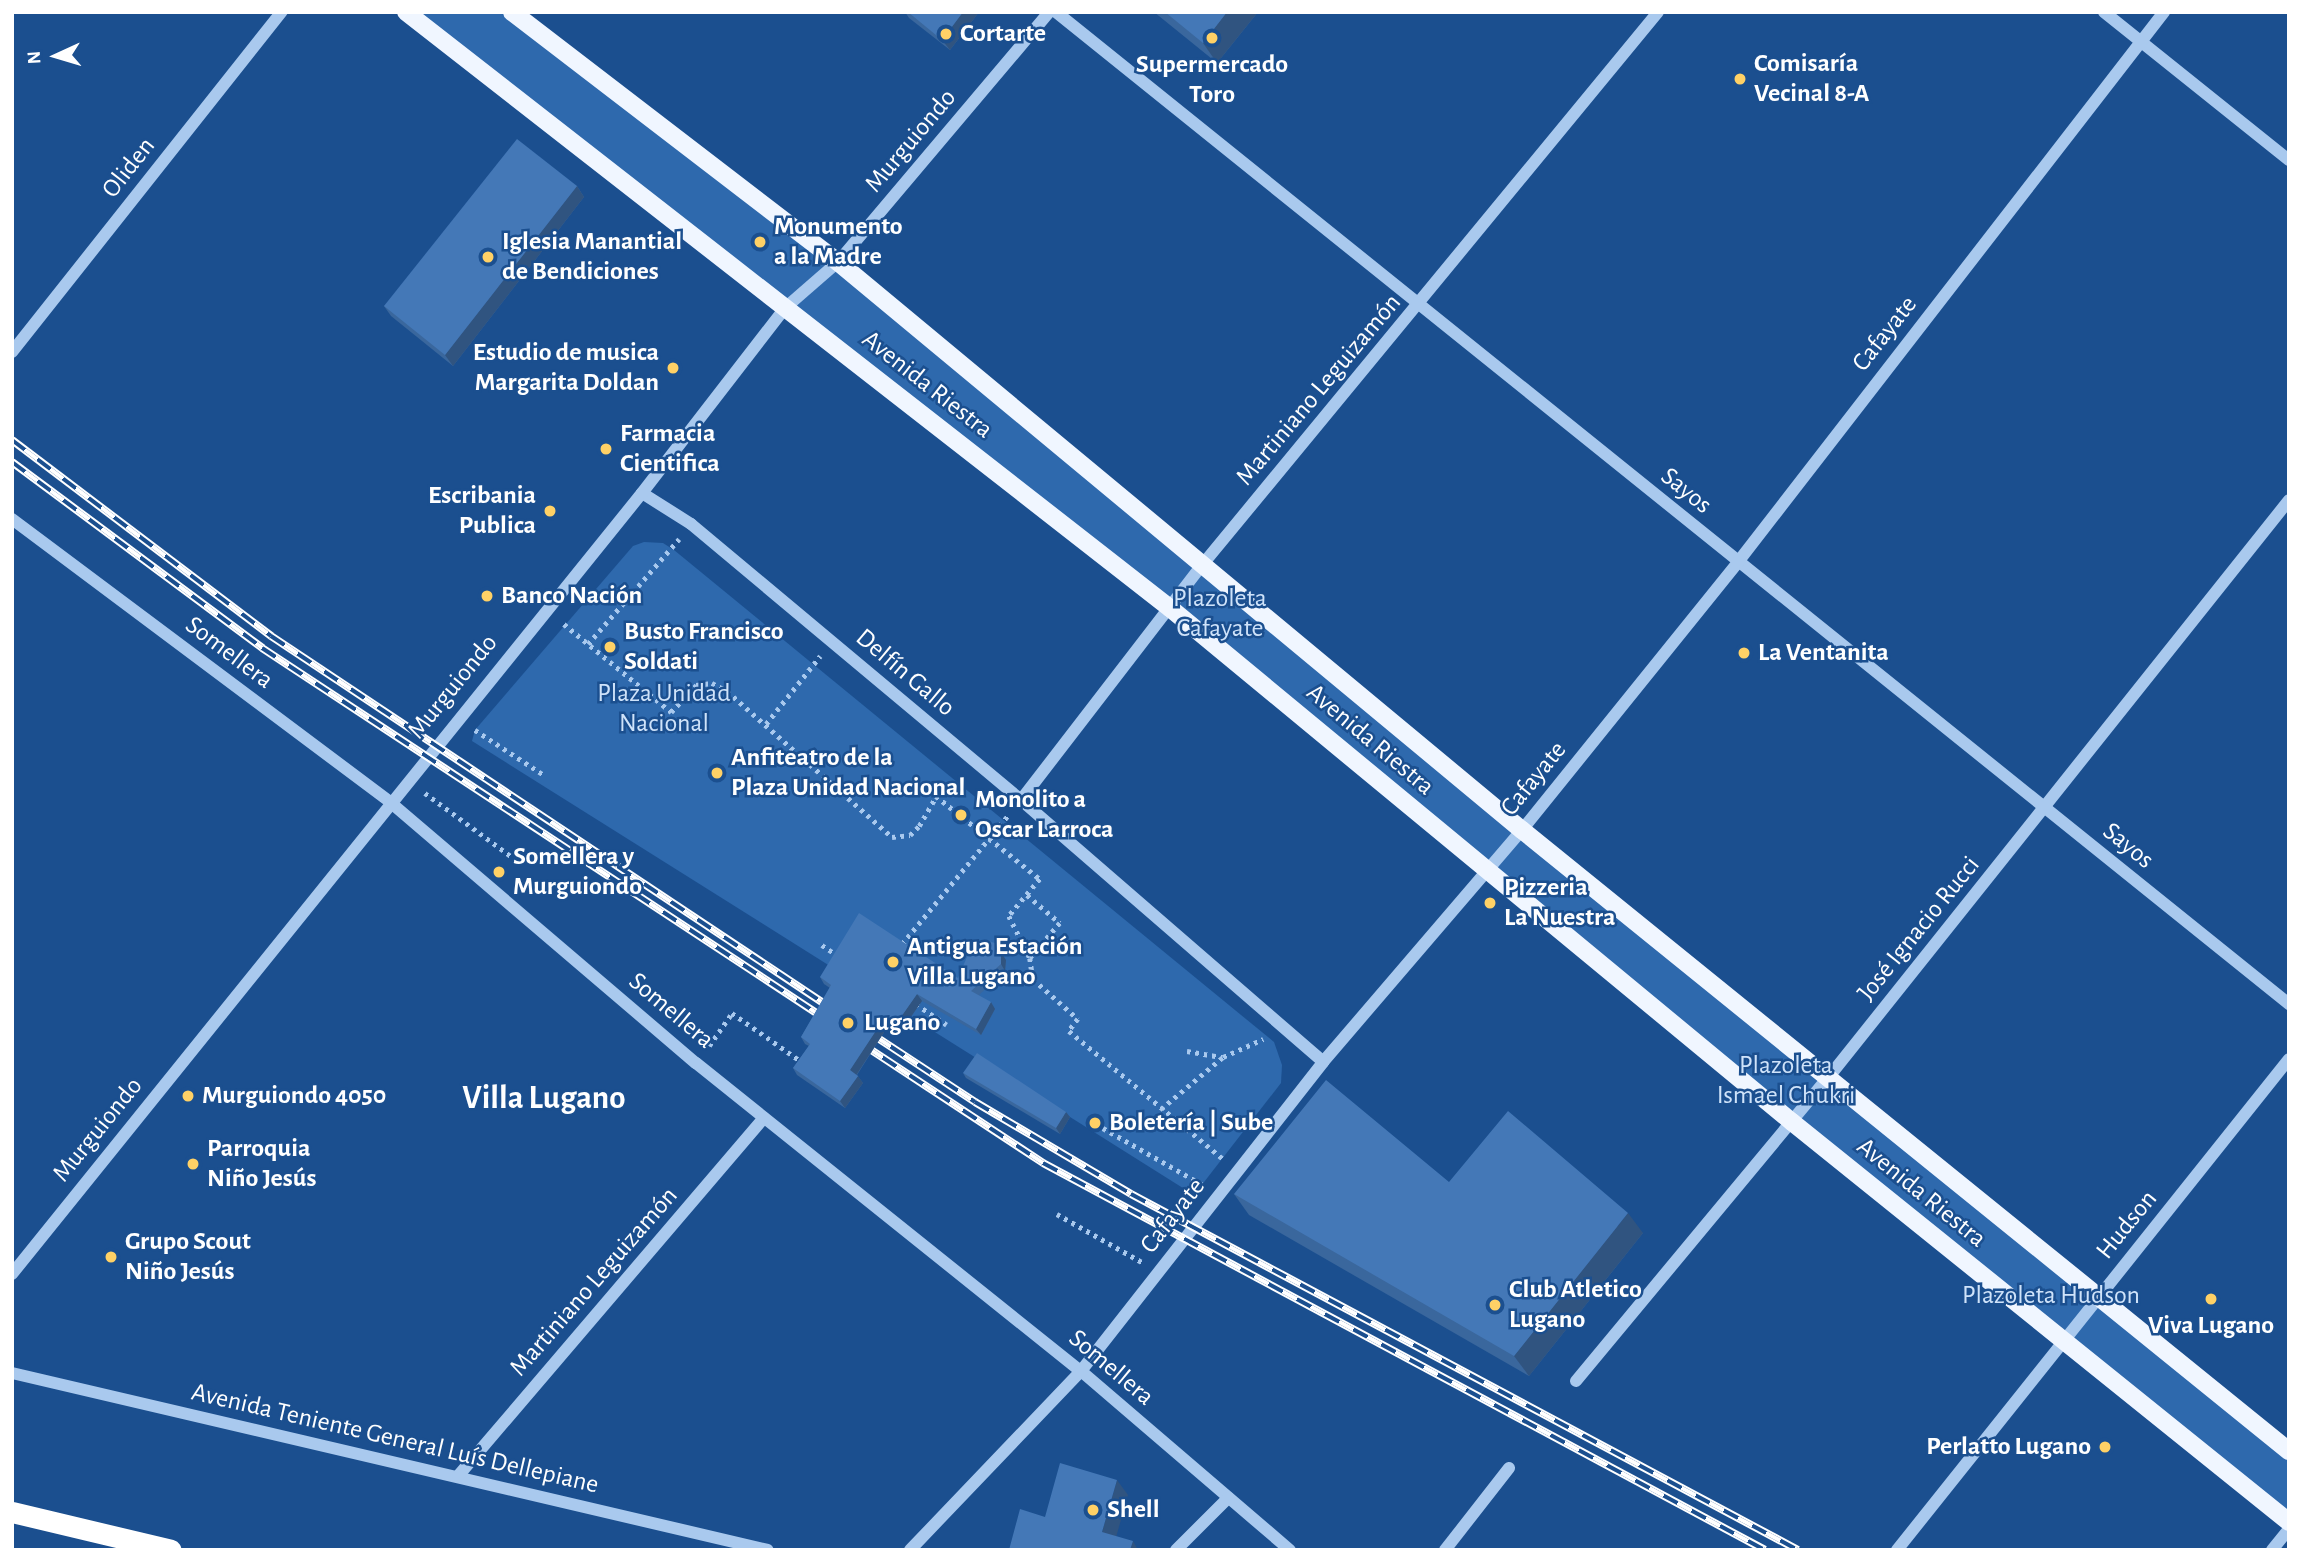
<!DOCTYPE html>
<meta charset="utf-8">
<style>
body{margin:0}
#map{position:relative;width:2301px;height:1562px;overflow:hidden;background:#1b4f8f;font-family:"Alegreya Sans",sans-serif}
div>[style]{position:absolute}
.green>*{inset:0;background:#2e69ad}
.path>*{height:4.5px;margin-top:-2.25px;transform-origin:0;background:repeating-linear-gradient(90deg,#a9c9ee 0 3.5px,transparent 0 8.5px)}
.minor>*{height:12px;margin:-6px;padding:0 6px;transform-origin:6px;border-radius:6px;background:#a9c9ee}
.major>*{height:18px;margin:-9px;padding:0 9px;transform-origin:9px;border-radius:9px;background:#f0f6ff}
.highway>*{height:21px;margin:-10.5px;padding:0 10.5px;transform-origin:10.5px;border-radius:10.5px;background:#fff}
.rail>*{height:8px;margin-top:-4px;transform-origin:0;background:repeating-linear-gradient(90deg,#1b4f8f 0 16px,#fff 0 32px);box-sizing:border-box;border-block:2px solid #fff}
.wall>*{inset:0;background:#3a679d}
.shaded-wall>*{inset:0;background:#305480}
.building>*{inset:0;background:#4478b7}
.dots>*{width:19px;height:19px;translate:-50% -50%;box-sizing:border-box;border:4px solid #1b4f8f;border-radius:50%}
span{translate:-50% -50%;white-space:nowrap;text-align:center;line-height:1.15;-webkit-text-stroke:5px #1b4f8f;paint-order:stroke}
.poi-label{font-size:26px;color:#fff;font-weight:700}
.left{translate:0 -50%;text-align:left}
.right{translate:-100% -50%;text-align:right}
.street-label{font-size:26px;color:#fff}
.park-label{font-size:26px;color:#cfe3fa}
.district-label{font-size:33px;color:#fff;font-weight:700}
.frame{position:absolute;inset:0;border:14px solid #fff;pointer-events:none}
.north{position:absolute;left:21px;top:21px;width:70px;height:70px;-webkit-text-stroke:5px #1b4f8f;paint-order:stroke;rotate:266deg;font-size:19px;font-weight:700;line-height:28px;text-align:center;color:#fff}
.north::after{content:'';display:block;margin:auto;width:24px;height:32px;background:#fff;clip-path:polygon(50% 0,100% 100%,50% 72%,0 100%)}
</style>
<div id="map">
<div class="green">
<div style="clip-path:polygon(406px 12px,512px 12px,838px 262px,2289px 1451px,2289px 1522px,1487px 871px)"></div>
<div style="clip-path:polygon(644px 542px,663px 543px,674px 550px,1274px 1042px,1282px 1065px,1281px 1083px,1194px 1195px,472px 741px,475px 730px,633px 546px)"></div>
</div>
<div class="path">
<div style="left:564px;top:624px;width:139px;rotate:39.4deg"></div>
<div style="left:671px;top:712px;width:37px;rotate:-47deg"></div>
<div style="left:696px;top:685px;width:16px;rotate:-7deg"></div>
<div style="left:712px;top:683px;width:17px;rotate:28deg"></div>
<div style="left:727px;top:691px;width:220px;rotate:41.5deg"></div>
<div style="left:892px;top:837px;width:18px;rotate:-6deg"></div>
<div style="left:910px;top:835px;width:13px;rotate:-45deg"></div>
<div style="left:919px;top:826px;width:34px;rotate:-60deg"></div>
<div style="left:936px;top:796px;width:133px;rotate:38.6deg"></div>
<div style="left:1040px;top:879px;width:48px;rotate:130deg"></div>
<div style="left:1009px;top:916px;width:47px;rotate:63.4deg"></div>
<div style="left:1030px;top:958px;width:21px;rotate:82deg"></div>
<div style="left:1033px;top:979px;width:60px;rotate:41.6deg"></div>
<div style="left:1078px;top:1019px;width:15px;rotate:127deg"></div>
<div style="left:1069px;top:1031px;width:200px;rotate:39.7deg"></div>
<div style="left:588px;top:644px;width:139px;rotate:-49.1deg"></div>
<div style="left:766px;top:724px;width:87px;rotate:-51.5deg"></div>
<div style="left:475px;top:730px;width:82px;rotate:33.1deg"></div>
<div style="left:425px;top:793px;width:112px;rotate:36.3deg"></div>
<div style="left:1027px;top:895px;width:43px;rotate:40.3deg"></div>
<div style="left:1060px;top:923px;width:46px;rotate:130.6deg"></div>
<div style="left:902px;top:944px;width:168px;rotate:-50.5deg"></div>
<div style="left:822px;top:945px;width:18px;rotate:34deg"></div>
<div style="left:916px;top:1004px;width:37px;rotate:34deg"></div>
<div style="left:709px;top:1046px;width:40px;rotate:-55.1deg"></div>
<div style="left:732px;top:1013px;width:85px;rotate:35deg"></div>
<div style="left:1187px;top:1051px;width:36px;rotate:10deg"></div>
<div style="left:1161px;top:1109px;width:81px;rotate:-40deg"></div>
<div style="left:1223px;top:1057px;width:44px;rotate:-24.2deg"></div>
<div style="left:1103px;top:1128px;width:115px;rotate:29.7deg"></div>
<div style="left:1057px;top:1214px;width:98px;rotate:29.5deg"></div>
</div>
<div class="minor">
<div style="left:1056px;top:12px;width:1583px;rotate:38.82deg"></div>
<div style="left:2104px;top:12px;width:237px;rotate:38.7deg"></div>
<div style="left:12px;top:352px;width:434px;rotate:-51.6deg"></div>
<div style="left:642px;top:493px;width:58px;rotate:32.3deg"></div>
<div style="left:691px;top:524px;width:430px;rotate:39.9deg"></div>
<div style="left:1021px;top:800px;width:400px;rotate:40.9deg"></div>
<div style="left:12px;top:519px;width:472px;rotate:36.8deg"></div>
<div style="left:390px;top:802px;width:402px;rotate:40.5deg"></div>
<div style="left:696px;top:1063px;width:493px;rotate:38.7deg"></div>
<div style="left:1081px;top:1371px;width:275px;rotate:40.6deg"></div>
<div style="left:1021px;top:800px;width:298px;rotate:-52.4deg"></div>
<div style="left:1203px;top:564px;width:715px;rotate:-50.5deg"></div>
<div style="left:12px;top:1274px;width:1003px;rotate:-51.11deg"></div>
<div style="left:642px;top:493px;width:234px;rotate:-52.3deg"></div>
<div style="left:785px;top:308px;width:70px;rotate:-41deg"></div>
<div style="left:838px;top:262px;width:327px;rotate:-49.8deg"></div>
<div style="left:12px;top:1373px;width:776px;rotate:13.18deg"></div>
<div style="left:1576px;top:1381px;width:394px;rotate:-50.3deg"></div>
<div style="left:1828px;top:1078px;width:739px;rotate:-51.42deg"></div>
<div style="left:458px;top:1476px;width:471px;rotate:-49.5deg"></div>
<div style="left:910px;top:1550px;width:248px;rotate:-46.3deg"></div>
<div style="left:1081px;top:1371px;width:392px;rotate:-51.9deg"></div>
<div style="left:1323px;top:1062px;width:306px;rotate:-49.4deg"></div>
<div style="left:1522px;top:830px;width:344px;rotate:-51.1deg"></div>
<div style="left:1738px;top:562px;width:696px;rotate:-52.24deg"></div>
<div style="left:1176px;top:1550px;width:74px;rotate:-45deg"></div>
<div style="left:1445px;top:1550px;width:104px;rotate:-52deg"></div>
<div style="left:1897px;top:1550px;width:628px;rotate:-51.4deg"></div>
<div style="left:2272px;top:1550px;width:27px;rotate:-51deg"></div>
</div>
<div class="major">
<div style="left:406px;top:12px;width:969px;rotate:37.96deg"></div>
<div style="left:1170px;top:608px;width:807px;rotate:39.57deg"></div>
<div style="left:1792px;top:1122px;width:638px;rotate:38.83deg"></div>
<div style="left:512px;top:12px;width:411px;rotate:37.5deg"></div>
<div style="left:838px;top:262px;width:889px;rotate:39.71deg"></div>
<div style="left:1522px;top:830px;width:987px;rotate:39deg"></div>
</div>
<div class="highway">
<div style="left:12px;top:1512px;width:163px;rotate:13.4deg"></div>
</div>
<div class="rail">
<div style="left:12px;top:440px;width:325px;rotate:37.1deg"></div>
<div style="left:271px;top:636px;width:680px;rotate:33.6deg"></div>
<div style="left:12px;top:462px;width:312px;rotate:36.6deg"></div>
<div style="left:262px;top:648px;width:680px;rotate:33.36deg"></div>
<div style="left:864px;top:1029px;width:133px;rotate:33.3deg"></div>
<div style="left:975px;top:1102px;width:181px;rotate:30.5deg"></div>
<div style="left:1131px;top:1194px;width:756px;rotate:28.09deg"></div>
<div style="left:856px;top:1040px;width:224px;rotate:33.3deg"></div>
<div style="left:1043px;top:1163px;width:819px;rotate:28.19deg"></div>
</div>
<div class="wall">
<div style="clip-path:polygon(905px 12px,979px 12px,950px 50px,909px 18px)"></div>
<div style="clip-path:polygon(1154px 12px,1258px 12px,1217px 63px)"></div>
<div style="clip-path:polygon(577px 186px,584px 197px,453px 366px,391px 316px,384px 306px)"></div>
<div style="clip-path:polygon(1006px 960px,1005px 971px,979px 995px,995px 1009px,981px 1035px,922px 1001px,899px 1034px,888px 1026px,857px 1075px,863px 1083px,845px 1108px,797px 1075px,793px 1068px,809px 1046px,805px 1044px,801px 1037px,830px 988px,824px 984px,820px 977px,958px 978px)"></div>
<div style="clip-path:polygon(963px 1073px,1070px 1117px,1060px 1134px,966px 1078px)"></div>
<div style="clip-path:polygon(1449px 1182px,1643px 1233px,1529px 1376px,1249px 1215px,1234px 1194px)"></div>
</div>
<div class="shaded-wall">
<div style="clip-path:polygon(963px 12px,979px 12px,950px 50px,942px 40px)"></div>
<div style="clip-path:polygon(1227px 12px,1258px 12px,1217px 63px,1203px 43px)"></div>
<div style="clip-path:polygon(577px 186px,584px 197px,453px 366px,445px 355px)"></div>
<div style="clip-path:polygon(995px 943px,1006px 960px,1005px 971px,1001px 964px)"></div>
<div style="clip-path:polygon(917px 994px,922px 1001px,899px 1034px,894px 1027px)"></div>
<div style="clip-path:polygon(991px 1002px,995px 1009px,981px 1035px,976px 1029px)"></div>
<div style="clip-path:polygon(883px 1020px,888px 1026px,855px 1077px,850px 1070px)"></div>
<div style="clip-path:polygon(858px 1076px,863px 1083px,845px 1108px,840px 1101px)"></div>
<div style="clip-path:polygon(1066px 1112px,1070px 1117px,1060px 1134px,1056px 1128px)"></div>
<div style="clip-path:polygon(1628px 1213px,1643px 1233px,1529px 1376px,1514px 1356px)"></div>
<div style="clip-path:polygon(1117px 1480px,1128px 1495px,1113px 1548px,1102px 1532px)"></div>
<div style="clip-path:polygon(1133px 1541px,1138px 1550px,1130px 1550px)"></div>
</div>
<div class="building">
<div style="clip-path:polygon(908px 12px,963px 12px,942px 40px)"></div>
<div style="clip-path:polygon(1165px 12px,1227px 12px,1203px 43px)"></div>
<div style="clip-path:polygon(517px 139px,577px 186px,445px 355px,384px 306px)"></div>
<div style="clip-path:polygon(859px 913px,958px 978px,973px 943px,984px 940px,995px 943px,1001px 953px,1001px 964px,971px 991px,991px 1002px,976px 1029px,917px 994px,894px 1027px,883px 1020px,850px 1070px,858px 1076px,840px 1101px,793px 1068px,810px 1044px,801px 1037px,831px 985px,820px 977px)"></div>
<div style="clip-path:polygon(977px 1053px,1066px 1112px,1056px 1128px,963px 1073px)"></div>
<div style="clip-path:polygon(1326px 1080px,1449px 1182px,1508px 1111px,1628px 1213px,1514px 1356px,1234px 1194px)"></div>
<div style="clip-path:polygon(1060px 1463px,1117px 1480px,1102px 1532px,1133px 1541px,1130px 1550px,1009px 1550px,1020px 1509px,1045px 1517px)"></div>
</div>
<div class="dots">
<div style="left:946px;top:34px;background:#ffd166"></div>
<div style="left:1212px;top:38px;background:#ffd166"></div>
<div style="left:1740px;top:79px;background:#ffd166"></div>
<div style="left:760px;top:242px;background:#ffd166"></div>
<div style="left:488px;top:257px;background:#ffd166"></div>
<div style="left:673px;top:368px;background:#ffd166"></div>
<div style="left:606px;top:449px;background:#ffd166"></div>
<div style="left:550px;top:511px;background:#ffd166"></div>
<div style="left:487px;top:596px;background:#ffd166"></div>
<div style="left:610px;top:647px;background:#ffd166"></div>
<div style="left:1744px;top:653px;background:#ffd166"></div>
<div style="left:717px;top:773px;background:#ffd166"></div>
<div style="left:961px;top:815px;background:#ffd166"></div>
<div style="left:499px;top:872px;background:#ffd166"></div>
<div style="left:1490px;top:903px;background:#ffd166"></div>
<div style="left:893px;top:962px;background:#ffd166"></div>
<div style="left:848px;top:1023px;background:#ffd166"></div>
<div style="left:188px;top:1096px;background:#ffd166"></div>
<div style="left:1095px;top:1123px;background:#ffd166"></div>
<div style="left:193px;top:1164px;background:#ffd166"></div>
<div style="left:111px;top:1257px;background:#ffd166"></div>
<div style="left:2211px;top:1299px;background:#ffd166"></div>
<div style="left:1495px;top:1305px;background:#ffd166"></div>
<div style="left:2105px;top:1447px;background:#ffd166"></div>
<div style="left:1093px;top:1510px;background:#ffd166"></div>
</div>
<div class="poi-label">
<span class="left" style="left:960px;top:34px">Cortarte</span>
<span class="left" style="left:1754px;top:79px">Comisaría<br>Vecinal 8-A</span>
<span style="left:1212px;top:80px">Supermercado<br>Toro</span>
<span class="left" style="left:774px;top:242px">Monumento<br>a la Madre</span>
<span class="left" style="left:502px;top:257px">Iglesia Manantial<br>de Bendiciones</span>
<span class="right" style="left:659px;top:368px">Estudio de musica<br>Margarita Doldan</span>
<span class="left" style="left:620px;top:449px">Farmacia<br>Cientifica</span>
<span class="right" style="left:536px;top:511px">Escribania<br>Publica</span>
<span class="left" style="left:501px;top:596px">Banco Nación</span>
<span class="left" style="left:624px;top:647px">Busto Francisco<br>Soldati</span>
<span class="left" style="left:1758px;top:653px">La Ventanita</span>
<span class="left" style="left:731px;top:773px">Anfiteatro de la<br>Plaza Unidad Nacional</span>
<span class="left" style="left:975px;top:815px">Monolito a<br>Oscar Larroca</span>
<span class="left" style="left:513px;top:872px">Somellera y<br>Murguiondo</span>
<span class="left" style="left:1504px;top:903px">Pizzeria<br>La Nuestra</span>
<span class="left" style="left:907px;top:962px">Antigua Estación<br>Villa Lugano</span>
<span class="left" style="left:864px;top:1023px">Lugano</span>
<span class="left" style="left:202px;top:1096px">Murguiondo 4050</span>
<span class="left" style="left:1109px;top:1123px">Boletería | Sube</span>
<span class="left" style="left:207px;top:1164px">Parroquia<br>Niño Jesús</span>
<span class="left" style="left:125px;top:1257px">Grupo Scout<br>Niño Jesús</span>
<span class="left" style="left:1509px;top:1305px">Club Atletico<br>Lugano</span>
<span style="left:2211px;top:1326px">Viva Lugano</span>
<span class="right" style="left:2091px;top:1447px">Perlatto Lugano</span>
<span class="left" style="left:1107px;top:1510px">Shell</span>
</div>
<div class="street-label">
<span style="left:911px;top:141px;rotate:-50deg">Murguiondo</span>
<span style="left:129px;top:168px;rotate:-52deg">Oliden</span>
<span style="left:1885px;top:334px;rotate:-52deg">Cafayate</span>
<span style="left:927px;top:385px;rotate:38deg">Avenida Riestra</span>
<span style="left:1319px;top:390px;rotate:-50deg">Martiniano Leguizamón</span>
<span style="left:1686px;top:491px;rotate:39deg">Sayos</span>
<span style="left:229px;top:653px;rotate:37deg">Somellera</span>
<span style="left:905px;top:673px;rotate:40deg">Delfín Gallo</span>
<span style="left:453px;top:687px;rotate:-51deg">Murguiondo</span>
<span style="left:1370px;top:740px;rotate:40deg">Avenida Riestra</span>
<span style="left:1534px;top:779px;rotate:-51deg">Cafayate</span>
<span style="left:2128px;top:846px;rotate:39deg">Sayos</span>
<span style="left:1919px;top:929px;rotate:-51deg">José Ignacio Rucci</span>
<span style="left:671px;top:1011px;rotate:40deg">Somellera</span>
<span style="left:98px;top:1130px;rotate:-51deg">Murguiondo</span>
<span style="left:1921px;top:1193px;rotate:39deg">Avenida Riestra</span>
<span style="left:1173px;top:1216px;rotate:-52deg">Cafayate</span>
<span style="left:2127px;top:1225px;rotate:-51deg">Hudson</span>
<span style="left:594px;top:1282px;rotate:-49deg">Martiniano Leguizamón</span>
<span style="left:1111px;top:1368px;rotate:40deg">Somellera</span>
<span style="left:395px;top:1439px;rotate:13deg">Avenida Teniente General Luís Dellepiane</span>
</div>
<div class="park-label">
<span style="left:1220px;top:614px">Plazoleta<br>Cafayate</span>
<span style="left:664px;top:709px">Plaza Unidad<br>Nacional</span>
<span style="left:1786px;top:1081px">Plazoleta<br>Ismael Chukri</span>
<span style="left:2051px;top:1296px">Plazoleta Hudson</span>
</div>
<div class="district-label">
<span style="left:544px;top:1099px">Villa Lugano</span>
</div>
<div class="frame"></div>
<div class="north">N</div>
</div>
